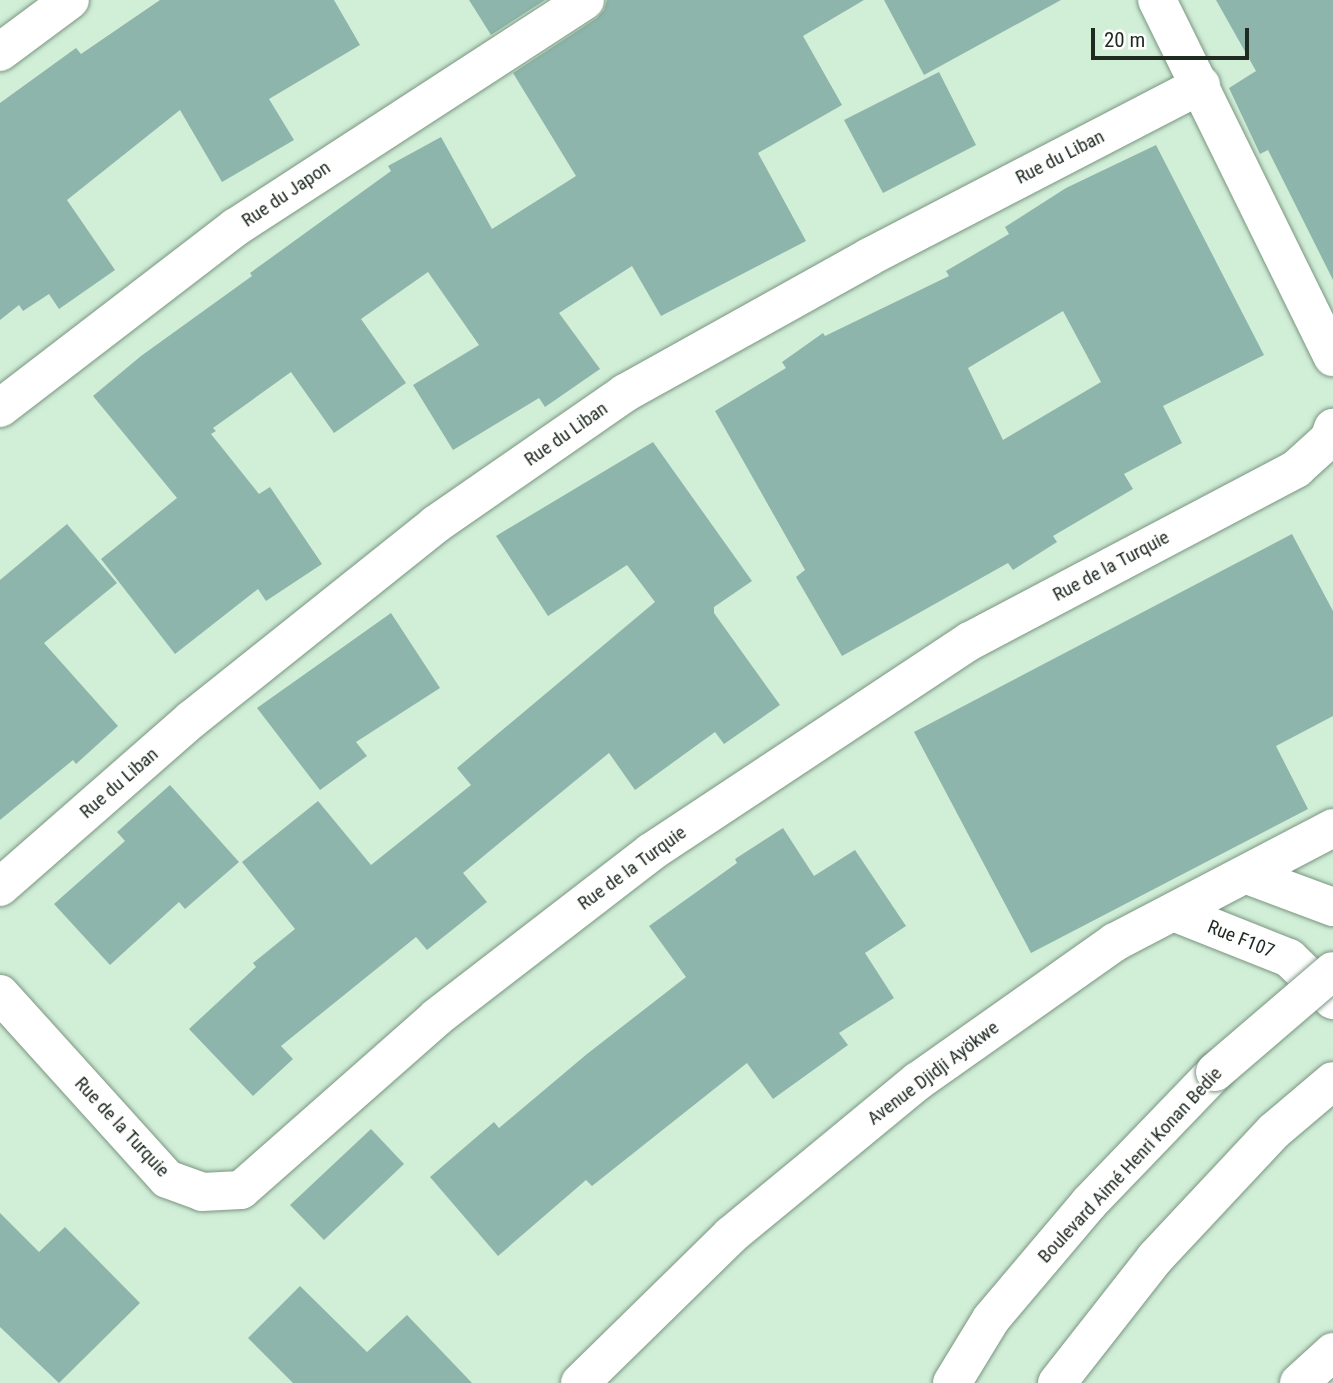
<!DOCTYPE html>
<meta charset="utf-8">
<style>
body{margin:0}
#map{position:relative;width:1333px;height:1383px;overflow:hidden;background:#d1eed7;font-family:"Roboto Condensed",sans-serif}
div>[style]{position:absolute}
.building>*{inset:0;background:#8eb5ac}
.roads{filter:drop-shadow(0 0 2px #7a9580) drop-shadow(0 0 2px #7a9580)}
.minor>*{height:38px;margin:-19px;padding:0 19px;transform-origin:19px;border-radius:19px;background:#fff}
.highway>*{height:38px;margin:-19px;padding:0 19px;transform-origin:19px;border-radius:19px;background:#fff}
.bridges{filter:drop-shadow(0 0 2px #7a9580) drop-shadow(0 0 2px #7a9580)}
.highway-bridge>*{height:38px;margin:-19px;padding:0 19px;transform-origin:19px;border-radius:19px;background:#fff}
span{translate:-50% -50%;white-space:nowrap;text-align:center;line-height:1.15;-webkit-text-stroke:5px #fff;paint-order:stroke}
.street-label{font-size:19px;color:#1f2a21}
.scale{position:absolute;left:1091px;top:28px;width:158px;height:32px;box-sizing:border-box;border:4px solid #1f2a21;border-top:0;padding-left:9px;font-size:21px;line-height:24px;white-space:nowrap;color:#1f2a21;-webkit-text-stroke:5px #fff;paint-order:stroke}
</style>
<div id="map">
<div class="building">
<div style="clip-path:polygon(160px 0,334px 0,360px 45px,269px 99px,294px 140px,222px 182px,180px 110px,67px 200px,115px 270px,59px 309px,49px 294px,23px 311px,19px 305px,0 320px,0 103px,76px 48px,81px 54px)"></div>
<div style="clip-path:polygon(469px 0,545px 0,491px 35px)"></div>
<div style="clip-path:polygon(607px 0,864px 0,803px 36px,842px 105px,758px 153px,806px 241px,661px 316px,632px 266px,559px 313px,600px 369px,545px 407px,539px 398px,453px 450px,413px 385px,479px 345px,428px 272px,361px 319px,406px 383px,334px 433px,291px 372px,213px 428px,216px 431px,211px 434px,259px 494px,270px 487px,322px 564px,266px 601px,258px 589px,175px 654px,101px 559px,177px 498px,93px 396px,141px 356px,252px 276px,250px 273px,391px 171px,388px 166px,441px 137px,492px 229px,576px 176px,513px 73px,597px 18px,604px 10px)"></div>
<div style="clip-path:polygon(884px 0,1061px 0,924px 75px)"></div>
<div style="clip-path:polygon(1216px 0,1333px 0,1333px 280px,1268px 150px,1260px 154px,1229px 88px,1256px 71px)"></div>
<div style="clip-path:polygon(939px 72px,976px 145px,883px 193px,844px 120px)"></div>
<div style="clip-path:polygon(evenodd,1156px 145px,1264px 355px,1163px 406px,1182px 443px,1124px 474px,1133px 489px,1053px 536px,1057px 542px,1013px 570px,1008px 563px,842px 656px,796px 577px,805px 570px,715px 411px,786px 368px,782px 362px,823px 333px,825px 336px,949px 276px,946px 271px,1009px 234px,1005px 227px,1066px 188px,1156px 145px,1063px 311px,1101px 382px,1003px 440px,968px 368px,1063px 311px)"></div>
<div style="clip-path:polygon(653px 442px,752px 581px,714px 607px,714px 613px,780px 705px,724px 744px,715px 732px,635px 790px,609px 753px,463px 873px,487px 902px,427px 950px,416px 937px,281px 1046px,293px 1059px,253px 1096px,189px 1029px,256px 967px,253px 963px,295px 929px,242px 862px,318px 801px,371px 865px,471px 785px,457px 768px,655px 602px,627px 565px,548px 616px,496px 536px)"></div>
<div style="clip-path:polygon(67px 524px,117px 583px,44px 643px,118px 726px,76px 764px,73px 760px,0 820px,0 580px)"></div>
<div style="clip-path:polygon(1292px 534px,1333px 611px,1333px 716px,1276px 746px,1308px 809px,1031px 953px,914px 732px)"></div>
<div style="clip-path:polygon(391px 613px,440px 688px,356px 742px,367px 756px,320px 790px,257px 708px)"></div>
<div style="clip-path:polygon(170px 785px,239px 862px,185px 909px,179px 902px,110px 965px,54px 904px,125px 841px,117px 832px)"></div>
<div style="clip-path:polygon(783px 828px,814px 876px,855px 850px,906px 926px,865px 953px,894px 998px,839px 1033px,848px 1045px,773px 1099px,747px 1063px,592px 1186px,586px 1180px,498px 1256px,430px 1177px,494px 1122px,499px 1128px,587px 1054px,686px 977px,649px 926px,737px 863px,735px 859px)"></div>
<div style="clip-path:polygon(371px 1129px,404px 1164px,324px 1240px,290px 1205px)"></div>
<div style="clip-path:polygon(0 1213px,39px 1252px,65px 1227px,140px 1303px,59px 1383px,0 1327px)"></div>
<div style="clip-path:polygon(300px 1286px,367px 1352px,407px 1315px,472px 1383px,293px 1383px,248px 1338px)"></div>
</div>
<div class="roads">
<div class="minor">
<div style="left:1157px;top:0;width:398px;rotate:63.8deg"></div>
<div style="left:0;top:52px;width:87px;rotate:-36.6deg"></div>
<div style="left:0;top:408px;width:297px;rotate:-37.5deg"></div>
<div style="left:236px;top:227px;width:416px;rotate:-33deg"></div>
<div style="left:1247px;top:875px;width:92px;rotate:20.4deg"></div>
<div style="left:0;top:887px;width:255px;rotate:-41.2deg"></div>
<div style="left:192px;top:719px;width:312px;rotate:-38.6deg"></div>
<div style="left:436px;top:524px;width:230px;rotate:-34.7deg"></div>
<div style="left:625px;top:393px;width:279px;rotate:-29.1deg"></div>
<div style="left:869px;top:257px;width:374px;rotate:-27.4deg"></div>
<div style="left:1176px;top:913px;width:122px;rotate:21.7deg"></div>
<div style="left:1289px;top:958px;width:61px;rotate:43.7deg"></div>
<div style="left:0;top:994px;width:249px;rotate:47.9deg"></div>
<div style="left:167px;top:1179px;width:37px;rotate:20deg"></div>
<div style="left:202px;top:1192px;width:39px;rotate:-3deg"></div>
<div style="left:241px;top:1190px;width:261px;rotate:-41.4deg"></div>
<div style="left:437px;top:1017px;width:270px;rotate:-37.6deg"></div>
<div style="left:651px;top:852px;width:382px;rotate:-33.5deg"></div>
<div style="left:970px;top:641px;width:369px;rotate:-27.8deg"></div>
<div style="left:1296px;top:469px;width:45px;rotate:-42.3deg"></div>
<div style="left:1329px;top:439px;width:12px;rotate:-70deg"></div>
<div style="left:580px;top:1383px;width:211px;rotate:-44.4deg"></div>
<div style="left:731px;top:1235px;width:242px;rotate:-39.5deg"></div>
<div style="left:918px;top:1081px;width:241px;rotate:-35.2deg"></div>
<div style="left:1115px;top:942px;width:246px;rotate:-27.6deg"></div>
<div style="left:1299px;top:1383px;width:46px;rotate:-42.4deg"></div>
</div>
<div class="highway">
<div style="left:952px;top:1383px;width:75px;rotate:-58.6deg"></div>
<div style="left:991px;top:1319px;width:152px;rotate:-49.8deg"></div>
<div style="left:1089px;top:1203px;width:182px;rotate:-46.1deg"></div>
<div style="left:1057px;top:1383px;width:159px;rotate:-51.9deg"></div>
<div style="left:1155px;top:1258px;width:174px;rotate:-46.9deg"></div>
<div style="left:1274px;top:1131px;width:77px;rotate:-40.3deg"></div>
</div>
</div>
<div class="bridges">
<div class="highway-bridge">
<div style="left:1215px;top:1072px;width:155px;rotate:-40.6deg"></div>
</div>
</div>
<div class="street-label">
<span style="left:1060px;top:157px;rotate:-27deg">Rue du Liban</span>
<span style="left:286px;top:194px;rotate:-34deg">Rue du Japon</span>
<span style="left:566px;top:434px;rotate:-35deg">Rue du Liban</span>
<span style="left:1111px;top:566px;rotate:-28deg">Rue de la Turquie</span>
<span style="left:119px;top:783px;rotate:-41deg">Rue du Liban</span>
<span style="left:632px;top:868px;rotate:-36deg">Rue de la Turquie</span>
<span style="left:1241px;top:939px;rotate:22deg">Rue F107</span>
<span style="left:933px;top:1073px;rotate:-37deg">Avenue Djidji Ayökwe</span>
<span style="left:122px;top:1127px;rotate:47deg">Rue de la Turquie</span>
<span style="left:1130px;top:1165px;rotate:-47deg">Boulevard Aimé Henri Konan Bedie</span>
</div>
<div class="scale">20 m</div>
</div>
